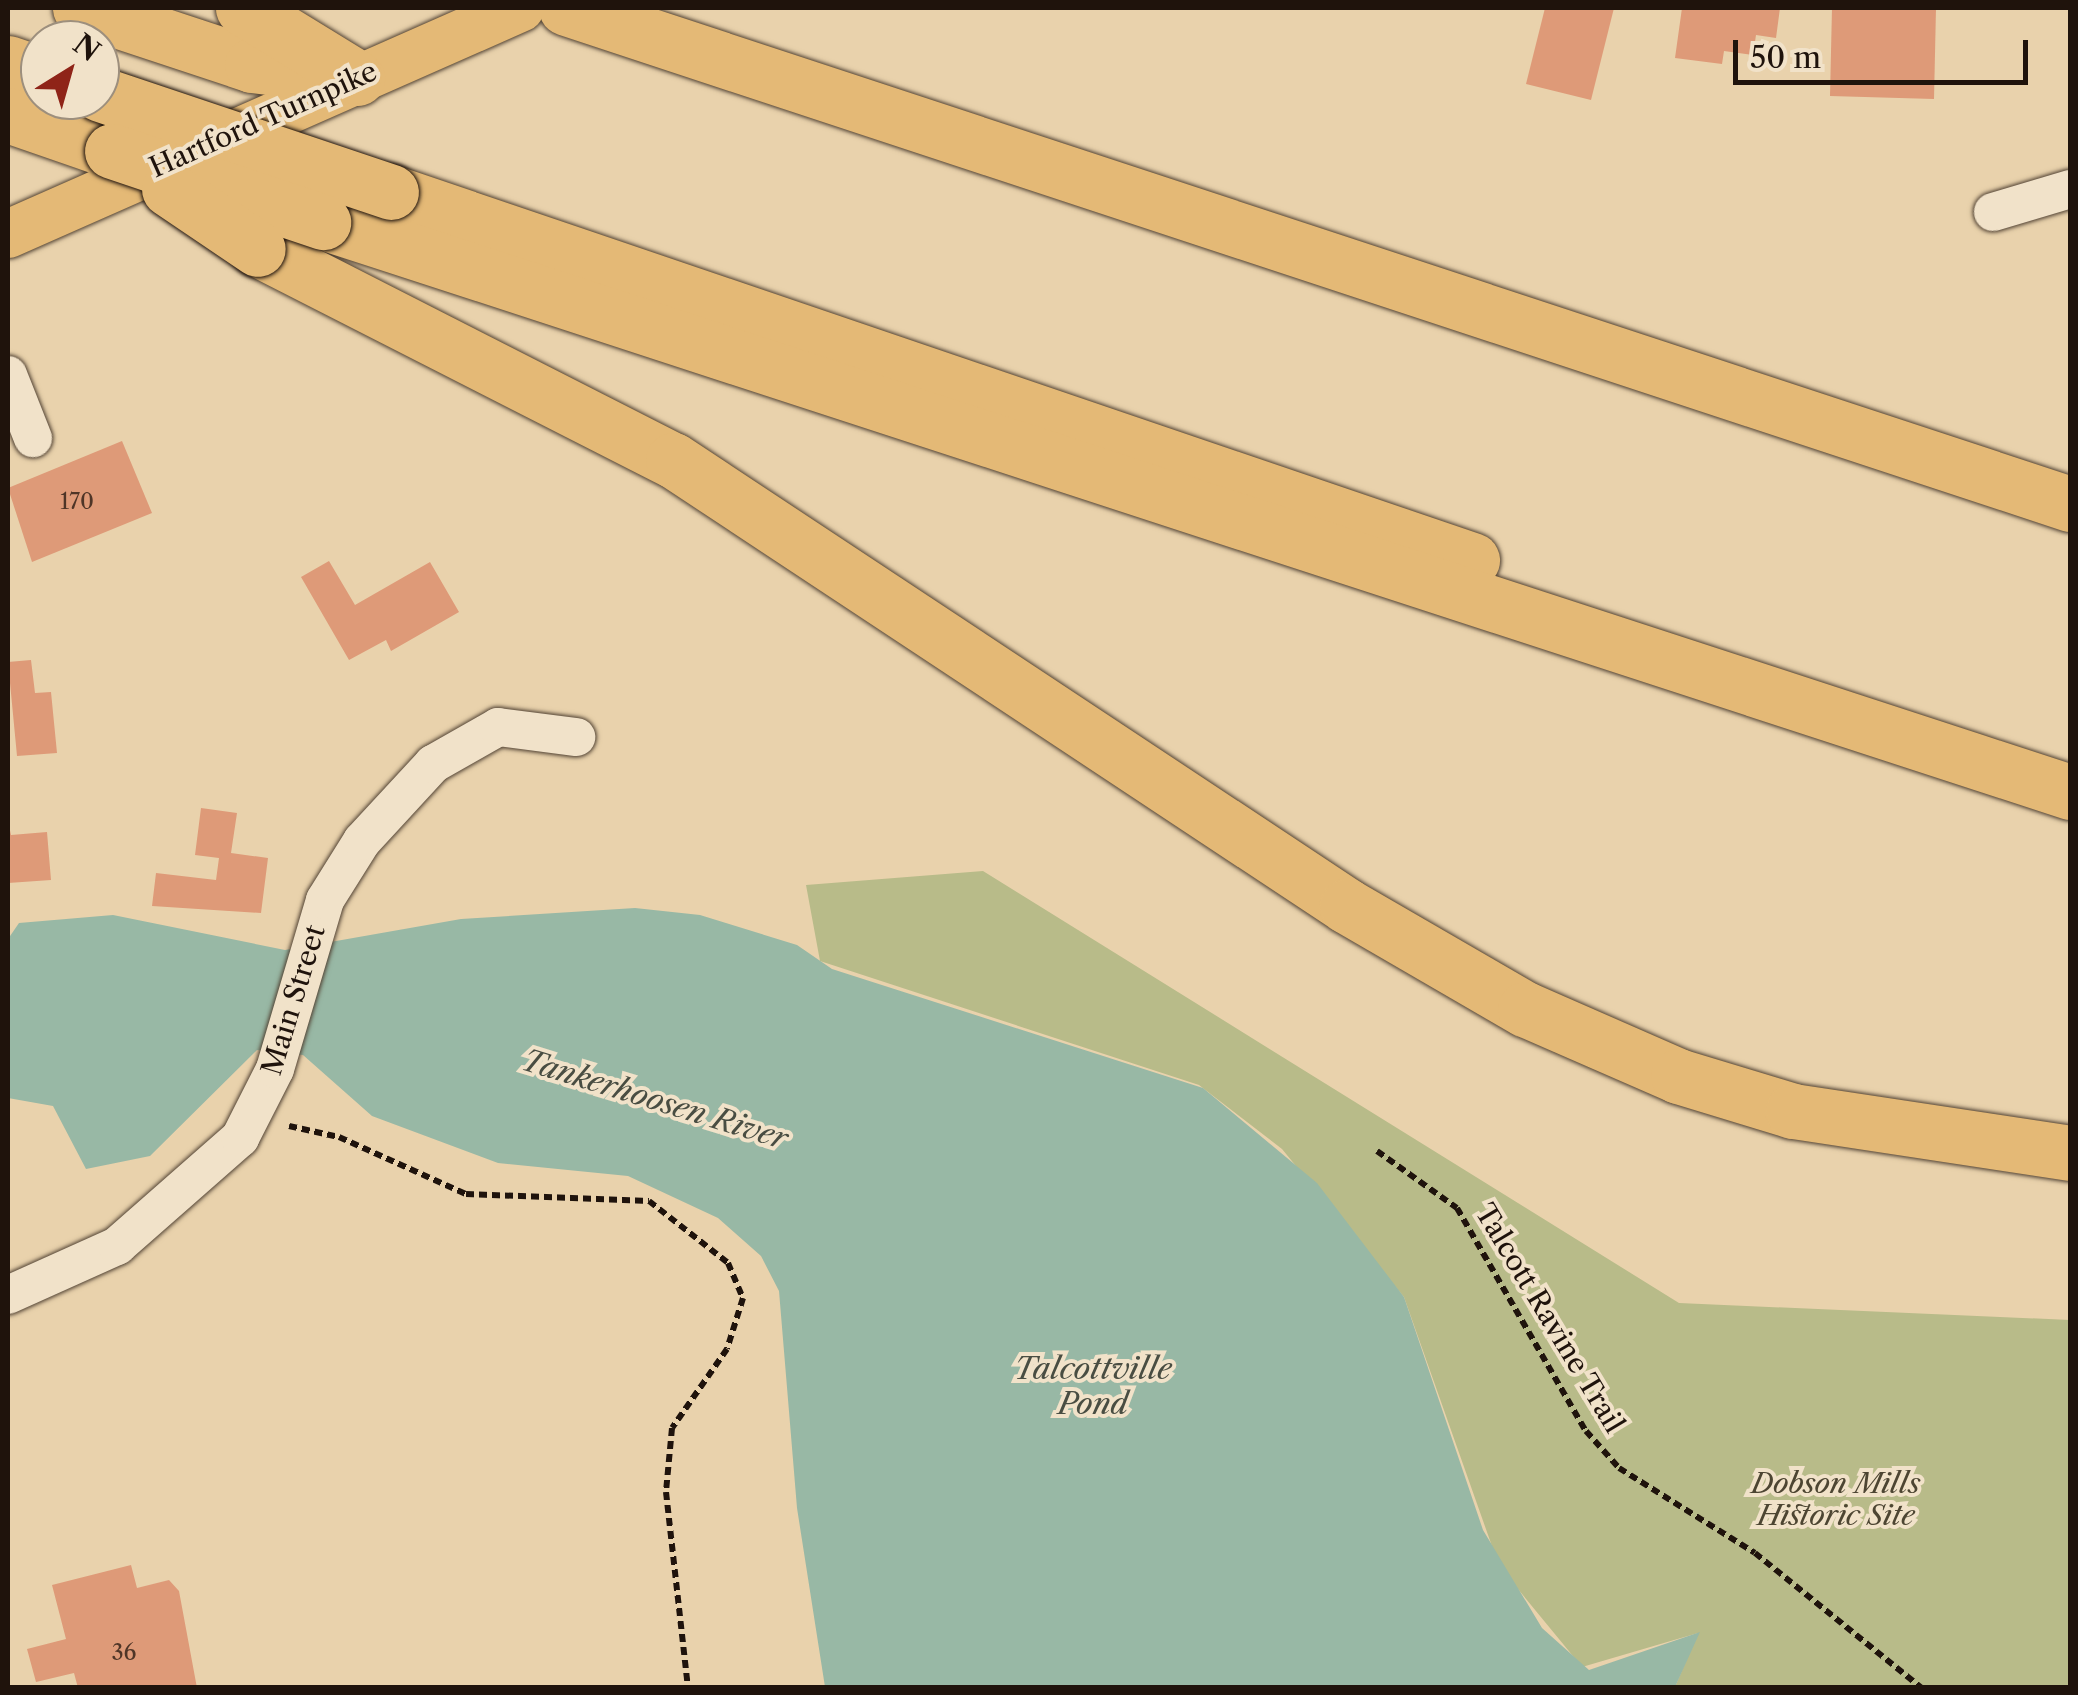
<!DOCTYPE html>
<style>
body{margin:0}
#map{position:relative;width:2078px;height:1695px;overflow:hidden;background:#e9d2ac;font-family:"Libre Caslon Text",serif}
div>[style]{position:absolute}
.green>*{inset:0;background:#b8bb89}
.water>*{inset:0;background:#98b8a5}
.building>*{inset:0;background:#de9a78}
.path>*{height:6px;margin-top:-3px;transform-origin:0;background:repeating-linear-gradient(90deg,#1f130c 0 8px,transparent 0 13px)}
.roads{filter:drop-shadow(0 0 2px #524334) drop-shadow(0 0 2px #524334)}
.minor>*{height:38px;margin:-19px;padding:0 19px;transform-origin:19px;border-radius:19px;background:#f1e2c9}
.major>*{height:48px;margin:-24px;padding:0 24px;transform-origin:24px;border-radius:24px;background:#e4b976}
.highway>*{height:55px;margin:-27.5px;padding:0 27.5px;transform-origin:27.5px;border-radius:27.5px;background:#e4b976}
.bridges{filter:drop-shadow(0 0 2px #1f130c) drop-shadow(0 0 2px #1f130c)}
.highway-bridge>*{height:55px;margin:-27.5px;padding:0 27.5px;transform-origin:27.5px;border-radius:27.5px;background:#e4b976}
span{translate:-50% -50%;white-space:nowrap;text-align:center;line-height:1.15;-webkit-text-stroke:8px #f1e2c9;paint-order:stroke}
.number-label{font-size:22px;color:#4f3527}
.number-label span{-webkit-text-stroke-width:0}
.street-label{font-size:28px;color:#1f130c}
.park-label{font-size:28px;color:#4d4532;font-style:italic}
.water-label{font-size:30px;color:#494d42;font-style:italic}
.frame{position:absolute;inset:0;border:10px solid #1f130c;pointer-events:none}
.north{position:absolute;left:20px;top:20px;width:100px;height:100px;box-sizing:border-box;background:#f1e2c9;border:2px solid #9d8f7d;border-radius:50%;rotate:37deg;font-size:28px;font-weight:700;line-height:40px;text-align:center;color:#1f130c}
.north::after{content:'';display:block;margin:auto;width:35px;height:45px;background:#8f2418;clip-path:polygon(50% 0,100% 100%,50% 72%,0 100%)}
.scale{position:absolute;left:1733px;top:40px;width:295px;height:45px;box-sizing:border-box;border:5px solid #1f130c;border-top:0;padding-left:12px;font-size:30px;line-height:35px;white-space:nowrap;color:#1f130c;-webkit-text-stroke:8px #f1e2c9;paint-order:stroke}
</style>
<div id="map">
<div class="green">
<div style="clip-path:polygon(983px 871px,1679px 1303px,2070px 1320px,2070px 1687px,1675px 1687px,1698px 1633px,1582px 1667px,1499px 1566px,1404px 1297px,1282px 1149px,1199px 1085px,820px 961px,806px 885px)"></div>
</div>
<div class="water">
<div style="clip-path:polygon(635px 908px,700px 915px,797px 945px,832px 969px,1203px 1088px,1317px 1183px,1404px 1297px,1483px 1530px,1542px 1628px,1589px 1670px,1700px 1632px,1675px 1687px,825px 1687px,797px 1508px,779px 1291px,761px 1256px,718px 1218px,628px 1176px,498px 1163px,372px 1116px,303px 1055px,257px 1050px,150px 1156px,86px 1169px,53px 1106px,8px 1098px,8px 939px,19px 923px,113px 915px,285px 950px,461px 919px)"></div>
</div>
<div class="building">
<div style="clip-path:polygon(1545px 8px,1614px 8px,1591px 100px,1526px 84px)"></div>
<div style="clip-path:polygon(1682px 8px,1780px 8px,1776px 38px,1756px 35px,1753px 55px,1724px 51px,1722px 64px,1675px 58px)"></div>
<div style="clip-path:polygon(1832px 8px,1936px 8px,1934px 99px,1830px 96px)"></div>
<div style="clip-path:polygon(122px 441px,152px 513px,32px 562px,8px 488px)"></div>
<div style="clip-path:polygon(329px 561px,355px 605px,430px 562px,459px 612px,391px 651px,386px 640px,349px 660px,301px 577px)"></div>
<div style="clip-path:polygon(31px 660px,35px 693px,51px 692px,57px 753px,17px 756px,8px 662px)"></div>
<div style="clip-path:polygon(201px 808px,237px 813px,231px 853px,268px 858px,261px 913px,152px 906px,156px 873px,216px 880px,219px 858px,195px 855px)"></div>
<div style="clip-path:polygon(8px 821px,11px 835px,47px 832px,51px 880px,8px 883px)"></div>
<div style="clip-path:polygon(131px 1565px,137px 1588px,169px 1580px,179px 1591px,197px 1688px,78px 1688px,74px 1673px,36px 1682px,27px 1649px,66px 1639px,52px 1585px)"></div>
</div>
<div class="path">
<div style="left:289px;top:1126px;width:51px;rotate:12.4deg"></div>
<div style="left:339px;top:1137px;width:139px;rotate:24.2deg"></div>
<div style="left:466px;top:1194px;width:183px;rotate:2.2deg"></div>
<div style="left:649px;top:1201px;width:100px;rotate:38.1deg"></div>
<div style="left:728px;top:1263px;width:38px;rotate:67deg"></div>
<div style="left:743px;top:1298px;width:53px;rotate:107.4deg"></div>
<div style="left:727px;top:1349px;width:96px;rotate:124.8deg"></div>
<div style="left:672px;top:1428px;width:64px;rotate:95.4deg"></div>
<div style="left:666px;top:1492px;width:197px;rotate:83.6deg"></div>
<div style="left:1377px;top:1151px;width:98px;rotate:35.5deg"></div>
<div style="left:1457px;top:1208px;width:258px;rotate:60deg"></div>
<div style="left:1586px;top:1431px;width:50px;rotate:48.3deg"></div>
<div style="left:1619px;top:1468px;width:160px;rotate:32deg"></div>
<div style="left:1755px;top:1553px;width:215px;rotate:39deg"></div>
</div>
<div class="roads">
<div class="minor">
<div style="left:1993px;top:212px;width:80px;rotate:-16.6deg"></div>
<div style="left:8px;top:375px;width:68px;rotate:68.4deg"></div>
<div style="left:8px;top:1295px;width:120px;rotate:-24.2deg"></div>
<div style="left:117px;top:1246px;width:164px;rotate:-41.3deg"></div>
<div style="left:240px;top:1138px;width:77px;rotate:-63.1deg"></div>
<div style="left:275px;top:1069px;width:176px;rotate:-73.5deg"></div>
<div style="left:325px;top:900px;width:70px;rotate:-57.9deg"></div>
<div style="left:362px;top:841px;width:105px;rotate:-47.3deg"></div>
<div style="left:433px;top:764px;width:75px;rotate:-29.6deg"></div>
<div style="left:498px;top:727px;width:79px;rotate:7.3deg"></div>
</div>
<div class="major">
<div style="left:8px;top:234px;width:560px;rotate:-23.82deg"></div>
</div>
<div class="highway">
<div style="left:80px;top:8px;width:181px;rotate:18.3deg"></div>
<div style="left:252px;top:65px;width:106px;rotate:7.1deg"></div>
<div style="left:243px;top:8px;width:130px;rotate:31.5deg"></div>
<div style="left:566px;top:8px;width:1584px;rotate:18.25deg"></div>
<div style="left:8px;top:63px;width:34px;rotate:19deg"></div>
<div style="left:8px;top:115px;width:110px;rotate:19.1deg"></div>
<div style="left:391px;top:192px;width:1142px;rotate:18.8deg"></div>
<div style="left:323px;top:222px;width:1838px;rotate:18.07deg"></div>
<div style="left:258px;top:249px;width:466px;rotate:27deg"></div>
<div style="left:673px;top:460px;width:808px;rotate:33.49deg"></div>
<div style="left:1347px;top:906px;width:206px;rotate:30.1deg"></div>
<div style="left:1525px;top:1009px;width:167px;rotate:23.6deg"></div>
<div style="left:1678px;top:1076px;width:120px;rotate:16.9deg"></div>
<div style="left:1793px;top:1111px;width:280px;rotate:8.6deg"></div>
</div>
</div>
<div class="bridges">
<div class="highway-bridge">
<div style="left:100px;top:94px;width:307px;rotate:18.6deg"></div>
<div style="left:112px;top:151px;width:223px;rotate:18.6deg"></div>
<div style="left:169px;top:189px;width:107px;rotate:34deg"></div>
</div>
</div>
<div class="number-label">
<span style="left:77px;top:502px">170</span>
<span style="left:124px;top:1653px">36</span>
</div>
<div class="street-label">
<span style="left:263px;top:119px;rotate:-24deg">Hartford Turnpike</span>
<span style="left:293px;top:1000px;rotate:-73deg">Main Street</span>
<span style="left:1550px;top:1318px;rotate:59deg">Talcott Ravine Trail</span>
</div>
<div class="park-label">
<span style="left:1836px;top:1499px">Dobson Mills<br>Historic Site</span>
</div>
<div class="water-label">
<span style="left:655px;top:1100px;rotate:17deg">Tankerhoosen River</span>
<span style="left:1093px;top:1386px">Talcottville<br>Pond</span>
</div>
<div class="frame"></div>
<div class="north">N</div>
<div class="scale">50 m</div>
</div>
